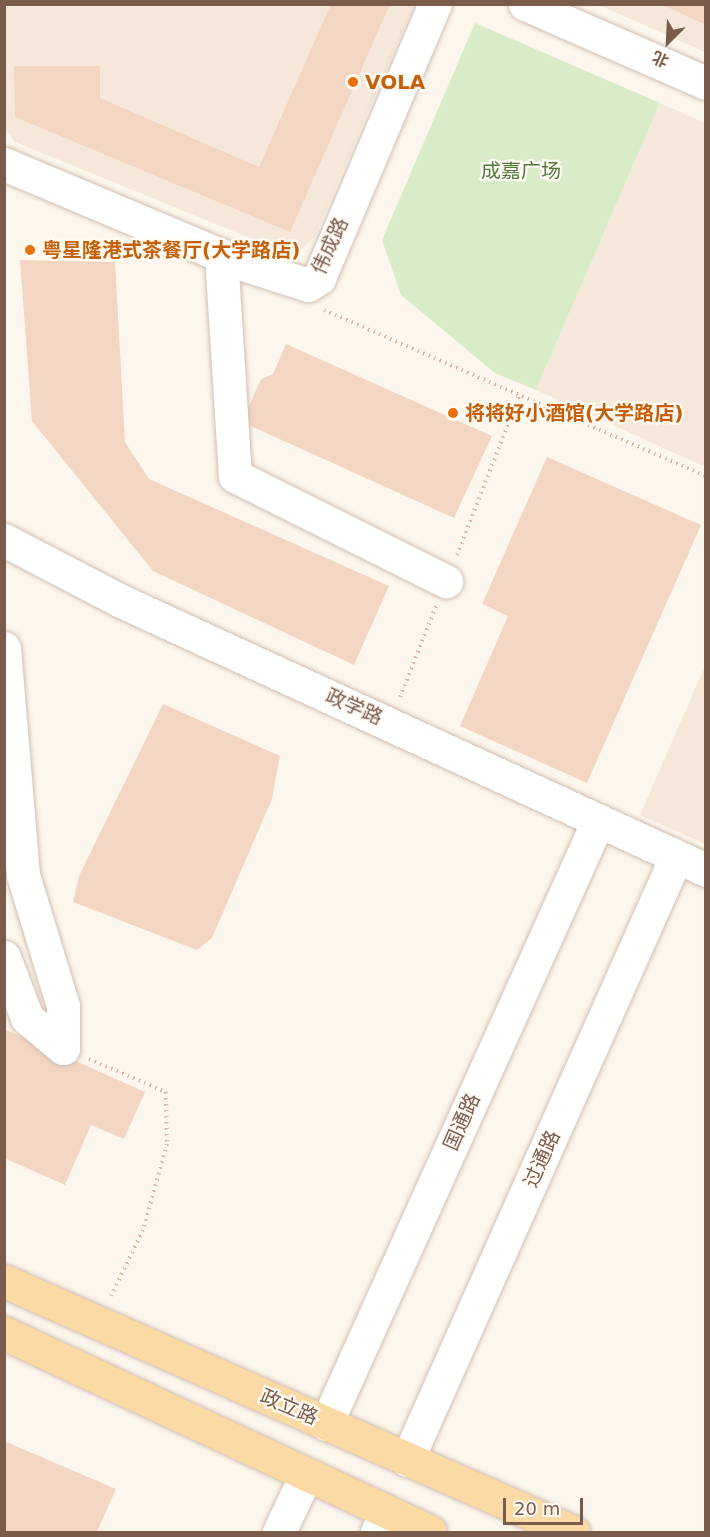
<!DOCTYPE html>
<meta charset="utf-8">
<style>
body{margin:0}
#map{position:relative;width:710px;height:1537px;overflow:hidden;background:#fdf6ec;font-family:"DejaVu Sans","Noto Sans SC",sans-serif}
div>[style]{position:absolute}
.residential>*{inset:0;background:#f5e8da}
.green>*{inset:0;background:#d8ecc9}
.building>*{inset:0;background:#f3d5c3}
.path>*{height:4px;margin-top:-2px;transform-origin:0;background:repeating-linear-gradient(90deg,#d9b8a5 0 1.5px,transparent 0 6px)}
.roads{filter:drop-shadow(0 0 2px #d1beb0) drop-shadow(0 0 2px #d1beb0)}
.minor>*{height:33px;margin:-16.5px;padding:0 16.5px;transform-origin:16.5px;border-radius:16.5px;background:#fff}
.major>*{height:33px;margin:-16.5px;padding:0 16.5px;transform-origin:16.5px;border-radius:16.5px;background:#fbd9a5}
.dots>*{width:16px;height:16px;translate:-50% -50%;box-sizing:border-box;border:3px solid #fffaf3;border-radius:50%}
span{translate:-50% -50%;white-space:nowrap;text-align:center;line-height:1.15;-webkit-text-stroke:4.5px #fffaf3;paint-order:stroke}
.food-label{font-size:20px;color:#c56008;font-weight:700}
.left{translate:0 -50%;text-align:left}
.park-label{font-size:20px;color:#537a41}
.street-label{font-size:20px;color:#7a5c4d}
.frame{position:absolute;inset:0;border:6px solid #7a5c4d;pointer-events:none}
.north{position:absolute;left:638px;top:12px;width:60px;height:60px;-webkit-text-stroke:4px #fffaf3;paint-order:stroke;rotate:204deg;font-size:16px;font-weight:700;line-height:24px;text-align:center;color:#7a5c4d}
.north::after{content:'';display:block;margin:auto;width:21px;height:27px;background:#7a5c4d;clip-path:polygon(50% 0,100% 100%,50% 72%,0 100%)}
.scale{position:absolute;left:503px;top:1498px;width:80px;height:27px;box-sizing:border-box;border:3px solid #7a5c4d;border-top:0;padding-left:8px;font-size:18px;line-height:21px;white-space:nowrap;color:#7a5c4d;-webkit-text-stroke:4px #fffaf3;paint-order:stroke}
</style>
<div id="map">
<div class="residential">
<div style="clip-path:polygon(4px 5px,414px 5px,314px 238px,294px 256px,15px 142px,5px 129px)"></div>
<div style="clip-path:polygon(599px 5px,705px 5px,705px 52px)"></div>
<div style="clip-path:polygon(660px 103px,705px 123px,705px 467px,536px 390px)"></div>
<div style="clip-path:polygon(705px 666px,706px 844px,705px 844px,640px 815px)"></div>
</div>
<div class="green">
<div style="clip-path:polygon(475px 23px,660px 103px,536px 390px,495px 373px,401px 295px,382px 240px)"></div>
</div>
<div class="building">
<div style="clip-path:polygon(331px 4px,390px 4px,290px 232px,15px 117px,14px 66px,100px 66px,100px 98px,259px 167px)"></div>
<div style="clip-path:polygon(661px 4px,706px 4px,706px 25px)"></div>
<div style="clip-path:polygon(20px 260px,115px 262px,125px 442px,149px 479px,389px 586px,354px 665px,153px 571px,32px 421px)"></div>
<div style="clip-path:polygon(286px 344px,492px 436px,454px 518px,242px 422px,261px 379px,273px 374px)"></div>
<div style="clip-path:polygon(547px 457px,701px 525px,587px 783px,460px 726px,508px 616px,482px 604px)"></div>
<div style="clip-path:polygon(163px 704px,280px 756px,272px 799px,212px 938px,197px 950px,73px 902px,79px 876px)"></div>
<div style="clip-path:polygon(4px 1029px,145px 1092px,124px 1139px,91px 1125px,65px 1185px,4px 1158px)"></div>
<div style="clip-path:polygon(4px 1441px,116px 1489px,97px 1532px,4px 1532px)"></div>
</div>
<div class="path">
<div style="left:324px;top:310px;width:417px;rotate:23.5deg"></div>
<div style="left:457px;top:555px;width:171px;rotate:-68.7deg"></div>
<div style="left:400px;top:697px;width:98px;rotate:-68.4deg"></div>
<div style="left:89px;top:1059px;width:84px;rotate:23.2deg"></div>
<div style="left:166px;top:1092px;width:52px;rotate:88.9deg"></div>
<div style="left:167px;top:1144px;width:89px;rotate:105.6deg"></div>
<div style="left:143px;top:1230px;width:73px;rotate:115.9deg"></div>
</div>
<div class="roads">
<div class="minor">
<div style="left:525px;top:4px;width:197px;rotate:23.6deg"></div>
<div style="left:4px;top:164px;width:256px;rotate:22.8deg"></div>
<div style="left:240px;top:263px;width:71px;rotate:17.9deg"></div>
<div style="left:308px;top:285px;width:13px;rotate:-32deg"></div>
<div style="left:319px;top:278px;width:298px;rotate:-67.1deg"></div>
<div style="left:221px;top:255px;width:221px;rotate:86.4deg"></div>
<div style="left:235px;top:476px;width:236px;rotate:26.5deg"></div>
<div style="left:4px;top:540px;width:132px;rotate:27.5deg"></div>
<div style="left:121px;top:601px;width:644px;rotate:24.69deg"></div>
<div style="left:4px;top:648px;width:228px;rotate:85.2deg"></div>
<div style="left:23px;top:875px;width:137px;rotate:73deg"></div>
<div style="left:63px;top:1006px;width:42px;rotate:90deg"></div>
<div style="left:4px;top:957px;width:65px;rotate:69.3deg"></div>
<div style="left:27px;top:1018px;width:47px;rotate:39.8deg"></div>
<div style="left:326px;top:1424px;width:662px;rotate:-65.72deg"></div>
<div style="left:407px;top:1460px;width:660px;rotate:-65.96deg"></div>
<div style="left:279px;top:1532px;width:63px;rotate:-64.7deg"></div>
<div style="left:377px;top:1532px;width:22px;rotate:-66deg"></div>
</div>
<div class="major">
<div style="left:4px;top:1281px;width:622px;rotate:23.8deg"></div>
<div style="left:4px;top:1333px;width:470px;rotate:25deg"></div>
</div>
</div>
<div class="dots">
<div style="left:353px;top:82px;background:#e8710a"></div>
<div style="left:30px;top:250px;background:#e8710a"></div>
<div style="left:453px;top:413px;background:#e8710a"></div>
</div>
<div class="food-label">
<span class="left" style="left:365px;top:82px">VOLA</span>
<span class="left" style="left:42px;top:250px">粤星隆港式茶餐厅(大学路店)</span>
<span class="left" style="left:465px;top:413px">将将好小酒馆(大学路店)</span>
</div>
<div class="park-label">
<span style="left:521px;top:171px">成嘉广场</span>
</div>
<div class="street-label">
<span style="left:330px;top:246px;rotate:-65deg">伟成路</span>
<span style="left:354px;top:707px;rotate:24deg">政学路</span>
<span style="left:462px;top:1122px;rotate:-66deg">国通路</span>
<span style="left:542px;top:1159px;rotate:-66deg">过通路</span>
<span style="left:289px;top:1407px;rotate:23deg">政立路</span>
</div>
<div class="frame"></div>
<div class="north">北</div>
<div class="scale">20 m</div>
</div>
